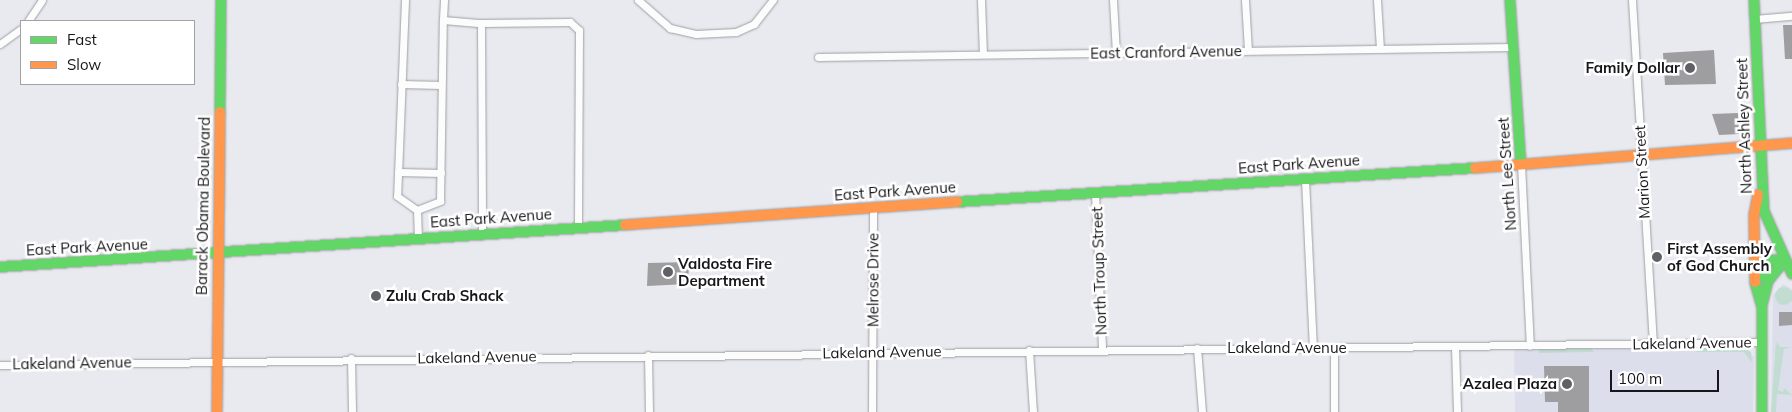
<!DOCTYPE html>
<style>
body{margin:0}
#map{position:relative;width:1792px;height:412px;overflow:hidden;background:#e9eaf0;font-family:Mulish,sans-serif}
div>[style]{position:absolute}
.built>*{inset:0;background:#dcdfeb}
.green>*{inset:0;background:#c2dcd1}
.round{border-radius:50%}
.building>*{inset:0;background:#9e9d9f}
.roads{filter:drop-shadow(0 0 1px #9e9fa3) drop-shadow(0 0 1px #9e9fa3)}
.street>*{height:7px;margin:-3.5px;padding:0 3.5px;transform-origin:3.5px;border-radius:3.5px;background:#fcfcfd}
.fast>*{height:10px;margin:-5px;padding:0 5px;transform-origin:5px;border-radius:5px;background:#63d668}
.slow>*{height:10px;margin:-5px;padding:0 5px;transform-origin:5px;border-radius:5px;background:#ff974d}
.dots>*{width:14px;height:14px;translate:-50% -50%;box-sizing:border-box;border:2px solid #fff;border-radius:50%}
span{translate:-50% -50%;white-space:nowrap;text-align:center;line-height:1.15;-webkit-text-stroke:5px #fff;paint-order:stroke}
.street-label{font-size:15px;color:#17171b}
.poi-label{font-size:15px;color:#17171b;font-weight:700}
.right{translate:-100% -50%;text-align:right}
.left{translate:0 -50%;text-align:left}
.legend{position:absolute;left:20px;top:20px;width:175px;height:65px;box-sizing:border-box;background:#fff;border:1px solid #a2a2a4;margin:0;padding:6px 9px;list-style:none;font-size:15px;color:#17171b}
.legend li{display:flex;align-items:center;gap:10px;height:25px}
.legend b{width:25px;border:1px solid #a2a2a4}
.scale{position:absolute;left:1610px;top:370px;width:109px;height:22px;box-sizing:border-box;border:2px solid #17171b;border-top:0;padding-left:6px;font-size:15px;line-height:18px;white-space:nowrap;color:#17171b;-webkit-text-stroke:4px #fff;paint-order:stroke}
</style>
<div id="map">
<div class="built">
<div style="clip-path:polygon(1783px 284px,1792px 289px,1792px 412px,1771px 412px,1773px 295px)"></div>
<div style="clip-path:polygon(1745px 348px,1754px 357px,1753px 412px,1515px 412px,1514px 349px)"></div>
</div>
<div class="green">
<div class="round" style="left:1775px;top:287px;width:18px;height:18px"></div>
<div style="clip-path:polygon(1776px 341px,1776px 347px,1777px 341px,1780px 347px,1792px 347px,1784px 349px,1778px 390px,1783px 392px,1784px 388px,1792px 395px,1777px 394px,1776px 412px,1771px 412px)"></div>
<div style="clip-path:polygon(1699px 347px,1745px 348px,1751px 352px,1752px 363px,1744px 352px,1696px 352px)"></div>
<div style="clip-path:polygon(1540px 348px,1591px 348px,1594px 352px,1539px 353px)"></div>
</div>
<div class="building">
<div style="clip-path:polygon(1783px 25px,1792px 25px,1792px 59px,1785px 59px)"></div>
<div style="clip-path:polygon(1714px 50px,1716px 84px,1665px 85px,1663px 53px)"></div>
<div style="clip-path:polygon(1738px 113px,1739px 134px,1719px 135px,1712px 114px)"></div>
<div style="clip-path:polygon(690px 262px,687px 284px,647px 286px,648px 263px)"></div>
<div style="clip-path:polygon(1779px 312px,1792px 312px,1792px 325px,1779px 326px)"></div>
<div style="clip-path:polygon(1544px 366px,1589px 366px,1589px 412px,1558px 412px,1558px 402px,1545px 402px)"></div>
</div>
<div class="roads">
<div class="street">
<div style="left:405px;top:0;width:196px;rotate:92.3deg"></div>
<div style="left:397px;top:196px;width:24px;rotate:35deg"></div>
<div style="left:417px;top:210px;width:28px;rotate:88deg"></div>
<div style="left:444px;top:0;width:20px;rotate:93deg"></div>
<div style="left:443px;top:20px;width:38px;rotate:5deg"></div>
<div style="left:481px;top:23px;width:211px;rotate:89.7deg"></div>
<div style="left:638px;top:0;width:43px;rotate:41.2deg"></div>
<div style="left:670px;top:28px;width:27px;rotate:13deg"></div>
<div style="left:696px;top:34px;width:40px;rotate:-2.9deg"></div>
<div style="left:736px;top:32px;width:20px;rotate:-24deg"></div>
<div style="left:754px;top:24px;width:31px;rotate:-52deg"></div>
<div style="left:981px;top:0;width:54px;rotate:87.9deg"></div>
<div style="left:1113px;top:0;width:53px;rotate:86.8deg"></div>
<div style="left:1245px;top:0;width:50px;rotate:86.6deg"></div>
<div style="left:1377px;top:0;width:49px;rotate:86.5deg"></div>
<div style="left:1632px;top:0;width:345px;rotate:86.5deg"></div>
<div style="left:1754px;top:19px;width:38px;rotate:-5deg"></div>
<div style="left:28px;top:21px;width:25px;rotate:-56deg"></div>
<div style="left:481px;top:23px;width:89px;rotate:-0.6deg"></div>
<div style="left:570px;top:22px;width:12px;rotate:42deg"></div>
<div style="left:579px;top:30px;width:198px;rotate:90.3deg"></div>
<div style="left:0;top:44px;width:26px;rotate:-36deg"></div>
<div style="left:818px;top:57px;width:695px;rotate:-0.82deg"></div>
<div style="left:401px;top:84px;width:40px;rotate:1.4deg"></div>
<div style="left:1521px;top:164px;width:182px;rotate:87.2deg"></div>
<div style="left:398px;top:172px;width:43px;rotate:1.3deg"></div>
<div style="left:1305px;top:179px;width:169px;rotate:87.3deg"></div>
<div style="left:1095px;top:193px;width:156px;rotate:87.4deg"></div>
<div style="left:417px;top:210px;width:25px;rotate:-21deg"></div>
<div style="left:440px;top:201px;width:181px;rotate:-89.1deg"></div>
<div style="left:1455px;top:347px;width:65px;rotate:88.2deg"></div>
<div style="left:1197px;top:348px;width:64px;rotate:85.5deg"></div>
<div style="left:1029px;top:350px;width:62px;rotate:86.3deg"></div>
<div style="left:648px;top:355px;width:57px;rotate:89deg"></div>
<div style="left:351px;top:358px;width:54px;rotate:88.9deg"></div>
<div style="left:0;top:365px;width:1763px;rotate:-0.75deg"></div>
<div style="left:872px;top:412px;width:205px;rotate:-89.7deg"></div>
<div style="left:1334px;top:412px;width:65px;rotate:-90deg"></div>
</div>
<div class="fast">
<div style="left:1510px;top:0;width:164px;rotate:86.2deg"></div>
<div style="left:1754px;top:0;width:211px;rotate:87.3deg"></div>
<div style="left:1764px;top:211px;width:69px;rotate:66deg"></div>
<div style="left:220px;top:112px;width:112px;rotate:-89.5deg"></div>
<div style="left:957px;top:202px;width:519px;rotate:-3.76deg"></div>
<div style="left:0;top:267px;width:626px;rotate:-3.84deg"></div>
<div style="left:1762px;top:305px;width:25px;rotate:-76deg"></div>
<div style="left:1768px;top:281px;width:27px;rotate:-51deg"></div>
<div style="left:1762px;top:412px;width:105px;rotate:-90deg"></div>
<div style="left:1762px;top:307px;width:26px;rotate:-106deg"></div>
<div style="left:1755px;top:282px;width:27px;rotate:-54deg"></div>
<div style="left:1771px;top:260px;width:14px"></div>
</div>
<div class="slow">
<div style="left:1475px;top:168px;width:318px;rotate:-4.5deg"></div>
<div style="left:625px;top:225px;width:333px;rotate:-4deg"></div>
<div style="left:1755px;top:282px;width:67px;rotate:-90.9deg"></div>
<div style="left:1754px;top:215px;width:21px;rotate:-79deg"></div>
<div style="left:217px;top:412px;width:300px;rotate:-89.4deg"></div>
</div>
</div>
<div class="dots">
<div style="left:1690px;top:68px;background:#606166"></div>
<div style="left:1657px;top:257px;background:#606166"></div>
<div style="left:668px;top:272px;background:#606166"></div>
<div style="left:376px;top:296px;background:#606166"></div>
<div style="left:1567px;top:384px;background:#606166"></div>
</div>
<div class="street-label">
<span style="left:1166px;top:52px;rotate:-1deg">East Cranford Avenue</span>
<span style="left:1744px;top:126px;rotate:-92deg">North Ashley Street</span>
<span style="left:1299px;top:164px;rotate:-4deg">East Park Avenue</span>
<span style="left:1642px;top:172px;rotate:-93deg">Marion Street</span>
<span style="left:1507px;top:174px;rotate:-94deg">North Lee Street</span>
<span style="left:895px;top:191px;rotate:-4deg">East Park Avenue</span>
<span style="left:203px;top:206px;rotate:-89deg">Barack Obama Boulevard</span>
<span style="left:491px;top:218px;rotate:-4deg">East Park Avenue</span>
<span style="left:87px;top:247px;rotate:-3deg">East Park Avenue</span>
<span style="left:1099px;top:271px;rotate:-92deg">North Troup Street</span>
<span style="left:873px;top:280px;rotate:-90deg">Melrose Drive</span>
<span style="left:1692px;top:343px;rotate:-1deg">Lakeland Avenue</span>
<span style="left:1287px;top:348px">Lakeland Avenue</span>
<span style="left:882px;top:352px;rotate:-1deg">Lakeland Avenue</span>
<span style="left:477px;top:357px;rotate:-1deg">Lakeland Avenue</span>
<span style="left:72px;top:363px;rotate:-1deg">Lakeland Avenue</span>
</div>
<div class="poi-label">
<span class="right" style="left:1680px;top:68px">Family Dollar</span>
<span class="left" style="left:1667px;top:257px">First Assembly<br>of God Church</span>
<span class="left" style="left:678px;top:272px">Valdosta Fire<br>Department</span>
<span class="left" style="left:386px;top:296px">Zulu Crab Shack</span>
<span class="right" style="left:1557px;top:384px">Azalea Plaza</span>
</div>
<ul class="legend">
<li><b style="height:6px;background:#63d668"></b>Fast</li>
<li><b style="height:6px;background:#ff974d"></b>Slow</li>
</ul>
<div class="scale">100 m</div>
</div>
